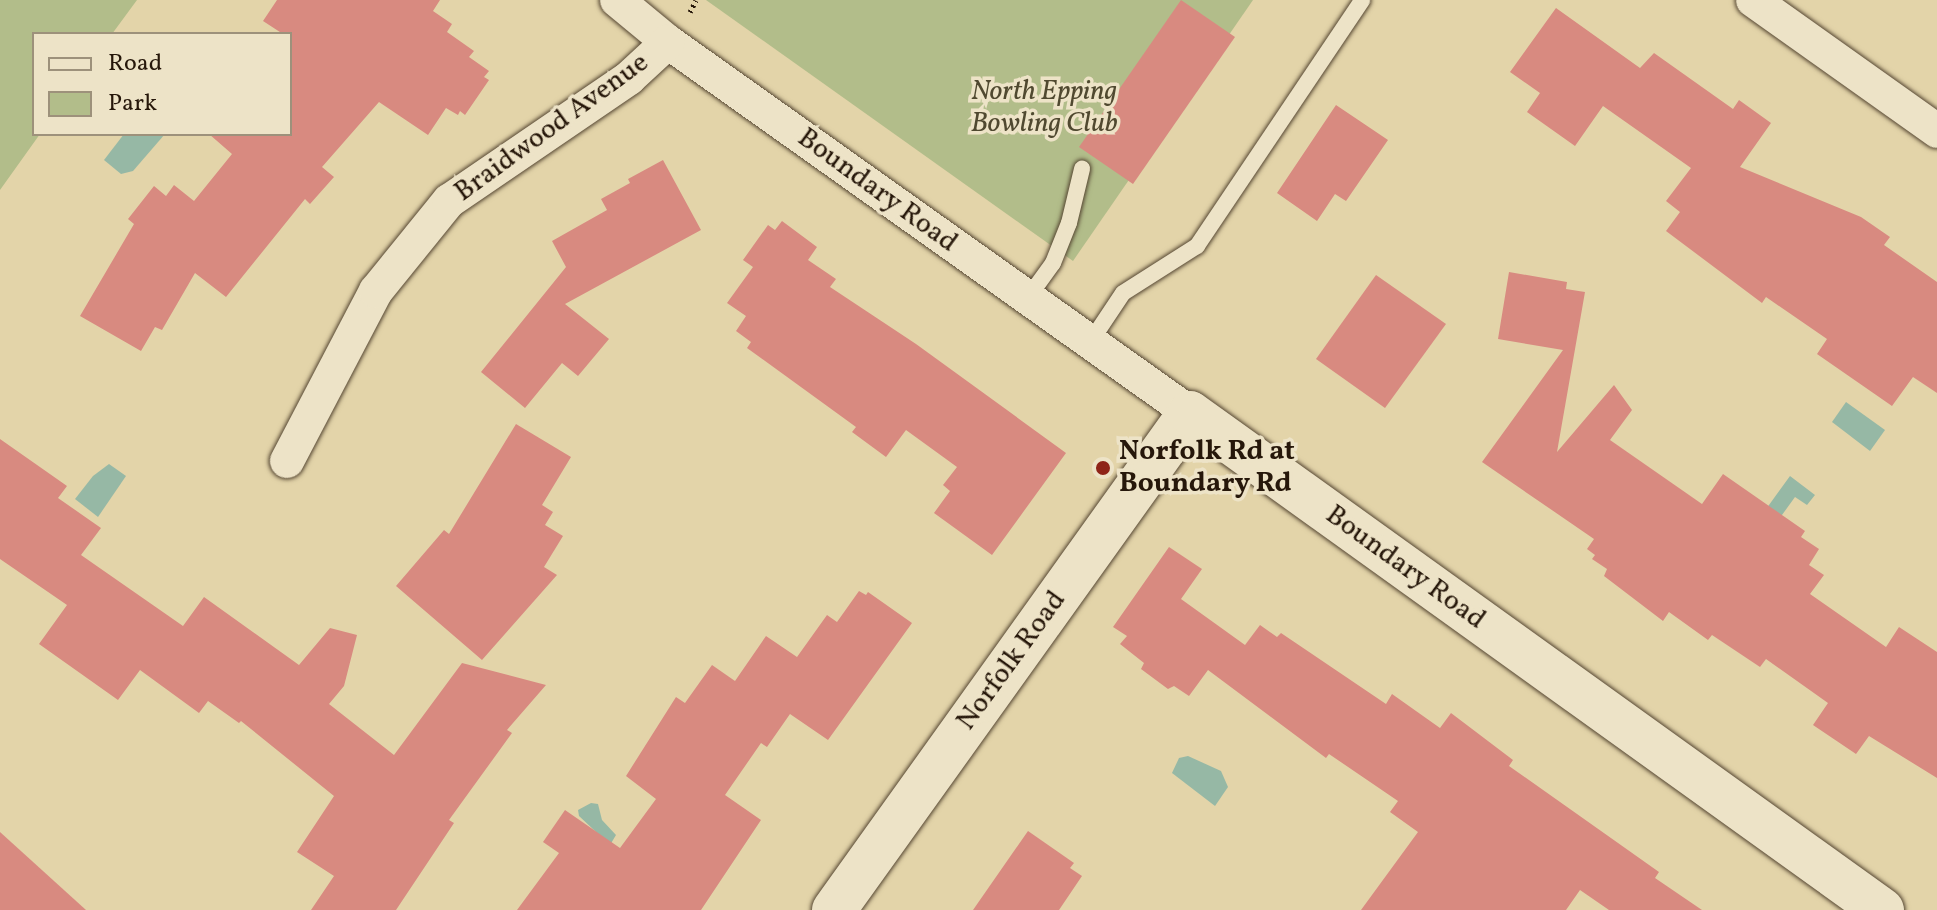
<!DOCTYPE html>
<style>
body{margin:0}
#map{position:relative;width:1937px;height:910px;overflow:hidden;background:#e3d4a9;font-family:Vollkorn,serif}
div>[style]{position:absolute}
.green>*{inset:0;background:#b2bd8a}
.water>*{inset:0;background:#96b8a5}
.building>*{inset:0;background:#d88a80}
.path>*{height:5px;margin-top:-2.5px;transform-origin:0;background:repeating-linear-gradient(90deg,#26170a 0 2px,transparent 0 6px)}
.roads{filter:drop-shadow(0 0 2px #554632) drop-shadow(0 0 2px #554632)}
.lane>*{height:16px;margin:-8px;padding:0 8px;transform-origin:8px;border-radius:8px;background:#ede3c7}
.street>*{height:34px;margin:-17px;padding:0 17px;transform-origin:17px;border-radius:17px;background:#ede3c7}
.secondary>*{height:44px;margin:-22px;padding:0 22px;transform-origin:22px;border-radius:22px;background:#ede3c7}
.dots>*{width:22px;height:22px;translate:-50% -50%;box-sizing:border-box;border:4px solid #ede3c7;border-radius:50%}
span{translate:-50% -50%;white-space:nowrap;text-align:center;line-height:1.15;-webkit-text-stroke:7px #ede3c7;paint-order:stroke}
.park-label{font-size:28px;color:#504930;font-style:italic}
.street-label{font-size:28px;color:#26170a}
.poi-label{font-size:28px;color:#26170a;font-weight:700}
.left{translate:0 -50%;text-align:left}
.legend{position:absolute;left:32px;top:32px;width:260px;height:104px;box-sizing:border-box;background:#ede3c7;border:2px solid #9d917b;margin:0;padding:10px 14px;list-style:none;font-size:24px;color:#26170a}
.legend li{display:flex;align-items:center;gap:16px;height:40px}
.legend b{width:40px;border:2px solid #9d917b}
</style>
<div id="map">
<div class="green">
<div style="clip-path:polygon(0 0,137px 0,112px 34px,34px 34px,34px 134px,40px 134px,0 190px)"></div>
<div style="clip-path:polygon(706px 0,1253px 0,1073px 261px)"></div>
</div>
<div class="water">
<div style="clip-path:polygon(124px 134px,165px 134px,133px 171px,121px 174px,104px 160px)"></div>
<div style="clip-path:polygon(1846px 402px,1885px 430px,1870px 451px,1832px 422px)"></div>
<div style="clip-path:polygon(109px 464px,126px 476px,98px 517px,75px 499px,93px 476px)"></div>
<div style="clip-path:polygon(1790px 476px,1815px 495px,1807px 505px,1795px 497px,1769px 533px,1756px 523px)"></div>
<div style="clip-path:polygon(1188px 756px,1221px 771px,1228px 787px,1215px 806px,1172px 773px,1179px 758px)"></div>
<div style="clip-path:polygon(591px 803px,598px 804px,602px 820px,616px 835px,610px 845px,579px 816px,578px 810px)"></div>
</div>
<div class="building">
<div style="clip-path:polygon(277px 0,440px 0,433px 11px,452px 24px,447px 32px,474px 51px,469px 57px,489px 71px,484px 77px,489px 80px,465px 115px,460px 111px,458px 115px,446px 108px,428px 135px,379px 102px,322px 167px,334px 177px,310px 204px,305px 199px,226px 297px,195px 273px,162px 330px,155px 327px,141px 351px,80px 316px,134px 224px,128px 219px,154px 186px,166px 196px,174px 185px,194px 201px,232px 154px,209px 134px,290px 134px,290px 34px,283px 34px,263px 21px)"></div>
<div style="clip-path:polygon(1181px 0,1235px 37px,1133px 184px,1079px 147px)"></div>
<div style="clip-path:polygon(1556px 8px,1640px 68px,1654px 53px,1733px 109px,1739px 100px,1771px 123px,1740px 167px,1861px 217px,1890px 237px,1884px 245px,1937px 282px,1937px 393px,1913px 377px,1892px 406px,1817px 354px,1827px 339px,1766px 297px,1762px 303px,1666px 231px,1680px 212px,1666px 201px,1691px 168px,1603px 106px,1575px 146px,1527px 112px,1540px 93px,1510px 72px)"></div>
<div style="clip-path:polygon(1336px 105px,1388px 140px,1346px 201px,1335px 194px,1317px 221px,1277px 193px)"></div>
<div style="clip-path:polygon(663px 160px,701px 230px,565px 304px,609px 339px,578px 376px,562px 363px,525px 408px,481px 372px,566px 267px,552px 241px,607px 210px,601px 199px,630px 183px,628px 179px)"></div>
<div style="clip-path:polygon(782px 221px,817px 247px,808px 260px,836px 279px,830px 287px,916px 344px,1066px 453px,992px 555px,934px 513px,950px 491px,943px 485px,957px 467px,906px 430px,886px 457px,852px 432px,856px 427px,747px 348px,751px 342px,736px 331px,746px 316px,727px 303px,753px 267px,743px 260px,768px 225px,775px 230px)"></div>
<div style="clip-path:polygon(1509px 272px,1567px 282px,1566px 289px,1585px 292px,1557px 452px,1614px 385px,1632px 410px,1610px 440px,1702px 504px,1723px 474px,1805px 531px,1801px 537px,1819px 549px,1809px 565px,1824px 575px,1810px 594px,1886px 647px,1899px 627px,1937px 652px,1937px 778px,1869px 736px,1856px 754px,1813px 725px,1828px 703px,1766px 659px,1760px 667px,1712px 635px,1708px 640px,1669px 612px,1663px 621px,1604px 576px,1607px 569px,1592px 559px,1595px 555px,1587px 549px,1594px 539px,1482px 462px,1563px 350px,1498px 339px)"></div>
<div style="clip-path:polygon(1376px 275px,1446px 324px,1385px 408px,1316px 359px)"></div>
<div style="clip-path:polygon(516px 424px,571px 457px,542px 505px,553px 512px,545px 525px,563px 536px,544px 567px,557px 575px,482px 660px,396px 586px,444px 530px,449px 534px)"></div>
<div style="clip-path:polygon(0 439px,67px 486px,58px 498px,101px 528px,81px 555px,183px 626px,204px 597px,299px 665px,330px 628px,357px 635px,344px 686px,329px 704px,394px 755px,462px 663px,546px 685px,507px 730px,512px 733px,449px 820px,454px 823px,396px 910px,311px 910px,334px 876px,297px 852px,334px 796px,241px 721px,239px 723px,208px 701px,199px 713px,140px 670px,118px 700px,39px 644px,67px 605px,0 559px)"></div>
<div style="clip-path:polygon(1169px 547px,1202px 569px,1181px 599px,1245px 645px,1260px 625px,1277px 637px,1281px 633px,1386px 704px,1392px 694px,1440px 728px,1451px 713px,1513px 760px,1509px 766px,1659px 872px,1655px 878px,1702px 910px,1609px 910px,1580px 890px,1566px 910px,1361px 910px,1418px 832px,1390px 812px,1398px 801px,1329px 754px,1326px 758px,1208px 670px,1189px 696px,1174px 686px,1168px 689px,1141px 669px,1144px 663px,1120px 644px,1127px 636px,1113px 627px)"></div>
<div style="clip-path:polygon(859px 591px,866px 595px,868px 592px,912px 623px,828px 740px,790px 714px,767px 747px,761px 743px,725px 795px,761px 820px,701px 910px,517px 910px,559px 853px,543px 842px,565px 810px,620px 848px,656px 799px,626px 776px,676px 697px,685px 703px,712px 665px,735px 681px,766px 636px,797px 657px,827px 615px,837px 622px)"></div>
<div style="clip-path:polygon(1028px 831px,1074px 863px,1070px 868px,1082px 876px,1059px 910px,973px 910px)"></div>
<div style="clip-path:polygon(0 832px,86px 910px,0 910px)"></div>
</div>
<div class="path">
<div style="left:690px;top:12px;width:13px;rotate:-63deg"></div>
</div>
<div class="roads">
<div class="lane">
<div style="left:1027px;top:299px;width:44px;rotate:-54.2deg"></div>
<div style="left:1053px;top:263px;width:43px;rotate:-68.2deg"></div>
<div style="left:1069px;top:223px;width:56px;rotate:-76.5deg"></div>
<div style="left:1089px;top:344px;width:61px;rotate:-56.3deg"></div>
<div style="left:1123px;top:293px;width:88px;rotate:-32.4deg"></div>
<div style="left:1197px;top:246px;width:296px;rotate:-56.1deg"></div>
</div>
<div class="street">
<div style="left:617px;top:0;width:66px;rotate:39.5deg"></div>
<div style="left:668px;top:42px;width:640px;rotate:35.4deg"></div>
<div style="left:1753px;top:0;width:226px;rotate:35.4deg"></div>
<div style="left:287px;top:461px;width:192px;rotate:-62.4deg"></div>
<div style="left:376px;top:291px;width:116px;rotate:-51deg"></div>
<div style="left:449px;top:201px;width:218px;rotate:-34.3deg"></div>
<div style="left:629px;top:78px;width:53px;rotate:-42.7deg"></div>
</div>
<div class="secondary">
<div style="left:834px;top:910px;width:611px;rotate:-54.39deg"></div>
<div style="left:1190px;top:413px;width:852px;rotate:35.69deg"></div>
</div>
</div>
<div class="dots">
<div style="left:1103px;top:468px;background:#8f2418"></div>
</div>
<div class="park-label">
<span style="left:1044px;top:108px">North Epping<br>Bowling Club</span>
</div>
<div class="street-label">
<span style="left:552px;top:128px;rotate:-36deg">Braidwood Avenue</span>
<span style="left:877px;top:191px;rotate:36deg">Boundary Road</span>
<span style="left:1405px;top:568px;rotate:36deg">Boundary Road</span>
<span style="left:1012px;top:661px;rotate:-54deg">Norfolk Road</span>
</div>
<div class="poi-label">
<span class="left" style="left:1119px;top:468px">Norfolk Rd at<br>Boundary Rd</span>
</div>
<ul class="legend">
<li><b style="height:10px;background:#ede3c7"></b>Road</li>
<li><b style="height:22px;background:#b2bd8a"></b>Park</li>
</ul>
</div>
